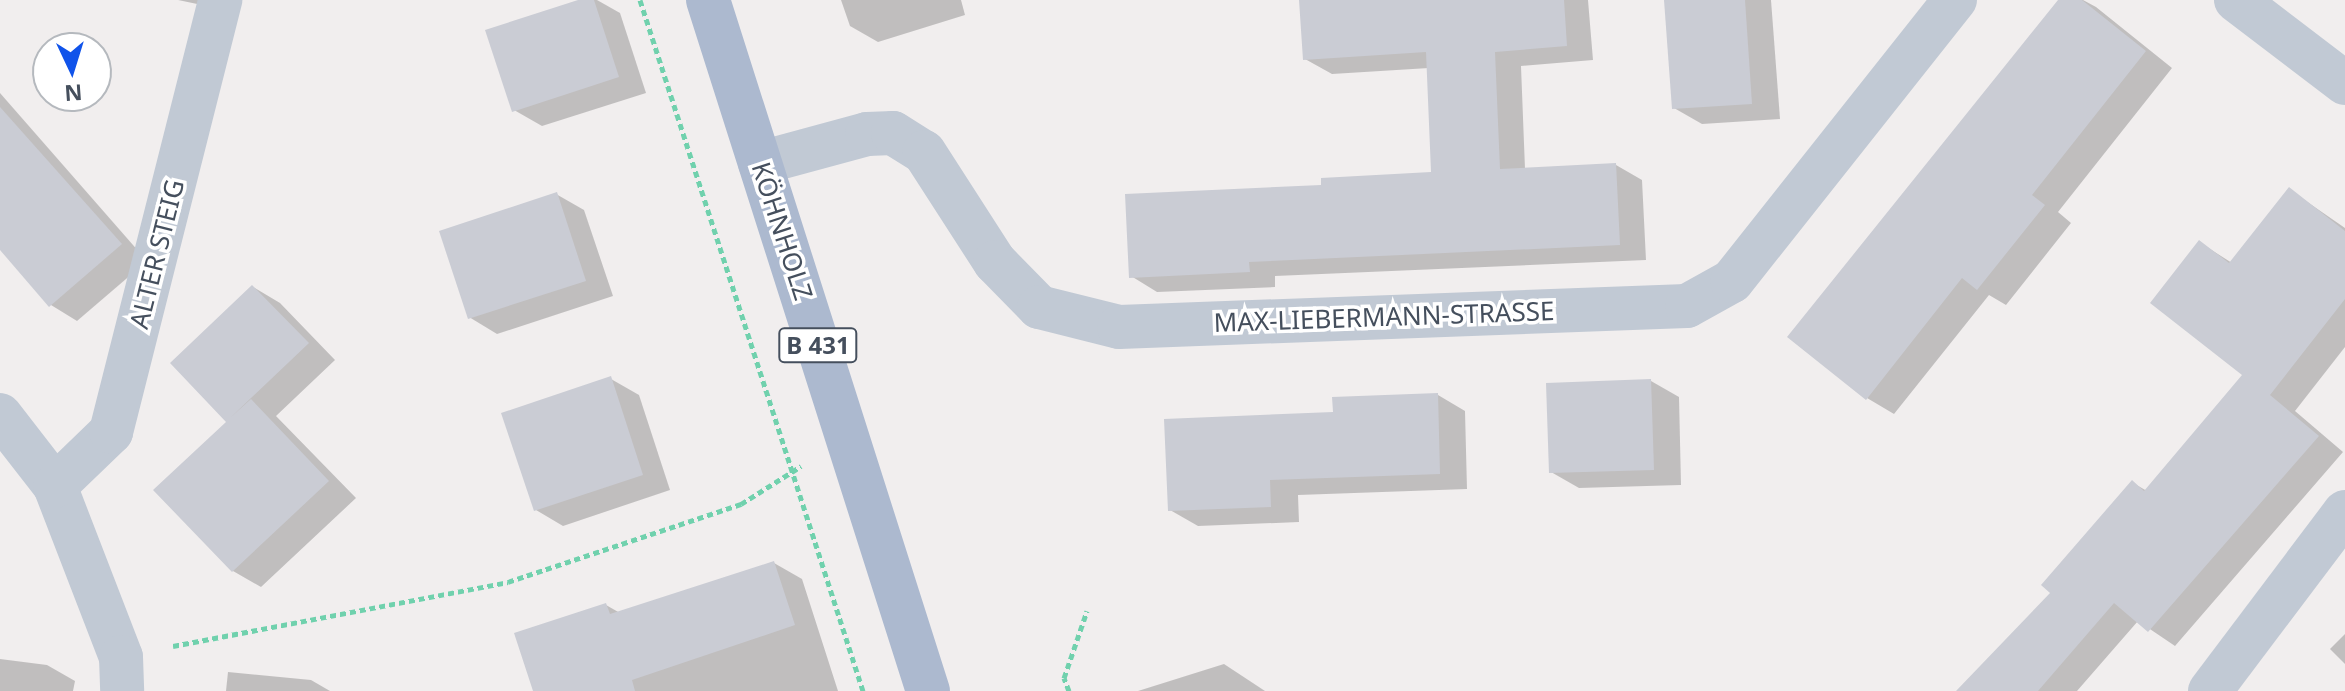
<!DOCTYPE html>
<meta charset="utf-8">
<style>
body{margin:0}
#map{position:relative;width:2345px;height:691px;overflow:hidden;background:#f1eeee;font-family:"Noto Sans",sans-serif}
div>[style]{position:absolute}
.shadow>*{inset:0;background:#0003}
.building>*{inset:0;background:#caccd4}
.path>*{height:5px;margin-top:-2.5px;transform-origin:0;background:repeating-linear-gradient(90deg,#70d1ad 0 6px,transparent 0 10px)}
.minor>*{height:44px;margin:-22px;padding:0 22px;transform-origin:22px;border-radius:22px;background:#c1c9d4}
.major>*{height:44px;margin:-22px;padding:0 22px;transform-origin:22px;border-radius:22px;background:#acb9cf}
span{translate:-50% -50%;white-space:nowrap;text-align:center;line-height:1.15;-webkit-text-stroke:7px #fff;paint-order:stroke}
.shield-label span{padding:2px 6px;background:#fff;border:2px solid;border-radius:6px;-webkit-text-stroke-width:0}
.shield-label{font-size:24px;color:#454f5d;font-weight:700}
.street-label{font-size:26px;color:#454f5d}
.north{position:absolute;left:32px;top:32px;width:80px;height:80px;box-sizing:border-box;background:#fff;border:2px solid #b5b9be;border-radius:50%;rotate:176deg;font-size:22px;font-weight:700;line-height:32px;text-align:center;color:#454f5d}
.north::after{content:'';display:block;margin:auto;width:28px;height:36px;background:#1053ea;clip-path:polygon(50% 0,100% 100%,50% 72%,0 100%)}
</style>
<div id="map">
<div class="shadow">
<div style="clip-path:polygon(178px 0,203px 0,202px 5px)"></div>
<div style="clip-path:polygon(584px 0,597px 0,620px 13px,646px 93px,542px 126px,514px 110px)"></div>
<div style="clip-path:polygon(841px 0,961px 0,965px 15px,878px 42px,850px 26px)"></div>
<div style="clip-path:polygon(1301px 0,1588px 0,1593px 60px,1521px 66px,1525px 169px,1616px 165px,1642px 180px,1646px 260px,1275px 276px,1275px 287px,1157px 292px,1131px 276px,1323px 187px,1433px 174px,1429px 68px,1332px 74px,1305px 59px)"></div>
<div style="clip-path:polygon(1666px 0,1771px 0,1780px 119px,1702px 124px,1674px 108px)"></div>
<div style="clip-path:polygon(2061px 0,2083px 0,2096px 7px,2172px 68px,2058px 212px,2071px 223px,2006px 305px,1989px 295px,1894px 414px,1867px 398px)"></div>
<div style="clip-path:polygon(0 93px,147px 261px,77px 321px,51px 305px,0 247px)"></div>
<div style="clip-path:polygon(2290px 190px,2345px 228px,2345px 347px,2295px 411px,2343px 452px,2175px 646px,2138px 621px,2077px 691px,1959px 691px,2053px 593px,2133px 483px,2147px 491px,2245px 375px,2199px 242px,2232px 263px)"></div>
<div style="clip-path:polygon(556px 194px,584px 210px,613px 296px,497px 334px,469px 317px)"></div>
<div style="clip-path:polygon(253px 287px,280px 303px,335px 360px,276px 416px,356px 498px,261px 587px,233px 571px,156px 490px,229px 422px)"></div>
<div style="clip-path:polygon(611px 379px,639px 395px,670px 490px,563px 526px,536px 510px)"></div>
<div style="clip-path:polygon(1651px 381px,1679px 397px,1681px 485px,1579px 488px,1551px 472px)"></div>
<div style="clip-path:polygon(1438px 395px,1465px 411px,1467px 489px,1298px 495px,1299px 522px,1198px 526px,1170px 510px)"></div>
<div style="clip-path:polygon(774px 563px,802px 579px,838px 691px,536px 691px,606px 605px,620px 613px)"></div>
<div style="clip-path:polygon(2345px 634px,2345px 664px,2330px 649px)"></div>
<div style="clip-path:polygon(0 659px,47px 665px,75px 681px,73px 691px,0 691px)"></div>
<div style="clip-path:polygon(1224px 664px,1265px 691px,1138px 691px)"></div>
<div style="clip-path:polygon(228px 672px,311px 680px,330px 691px,226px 691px)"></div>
</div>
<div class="building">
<div style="clip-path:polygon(578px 0,594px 0,619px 77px,512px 112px,485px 30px)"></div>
<div style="clip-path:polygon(1299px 0,1564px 0,1567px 46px,1495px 52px,1500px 169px,1616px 163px,1620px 245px,1249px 262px,1250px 272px,1129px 278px,1125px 194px,1321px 185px,1321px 178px,1431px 172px,1426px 52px,1303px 60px)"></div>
<div style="clip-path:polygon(1664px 0,1745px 0,1752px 104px,1672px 109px)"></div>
<div style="clip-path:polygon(2058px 0,2082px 0,2146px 51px,2032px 195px,2045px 205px,1977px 290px,1962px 278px,1866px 400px,1787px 337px)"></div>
<div style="clip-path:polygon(0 107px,122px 244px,49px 307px,0 250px)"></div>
<div style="clip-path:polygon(2289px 187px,2345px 231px,2345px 299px,2270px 395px,2319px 436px,2148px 632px,2114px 603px,2038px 691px,1956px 691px,2050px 593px,2041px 585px,2132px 480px,2144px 491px,2242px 375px,2150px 303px,2199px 240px,2229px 263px)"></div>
<div style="clip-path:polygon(557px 192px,586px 281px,468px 319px,439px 231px)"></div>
<div style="clip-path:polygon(252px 285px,309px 343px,230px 418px,251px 399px,329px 481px,232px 572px,153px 490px,226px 422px,170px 363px)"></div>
<div style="clip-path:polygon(611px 376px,643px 475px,534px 511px,501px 413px)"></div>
<div style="clip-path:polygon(1651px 379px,1654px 470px,1549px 473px,1546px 383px)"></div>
<div style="clip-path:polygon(1438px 393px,1440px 474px,1270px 480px,1271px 507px,1168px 511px,1164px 419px,1333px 412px,1332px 397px)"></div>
<div style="clip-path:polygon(774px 561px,795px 625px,632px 680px,635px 691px,533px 691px,514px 633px,606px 603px,610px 614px)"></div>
</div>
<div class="path">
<div style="left:640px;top:0;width:726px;rotate:72.11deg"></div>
<div style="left:173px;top:646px;width:341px;rotate:-10.8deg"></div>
<div style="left:508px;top:582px;width:246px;rotate:-18.5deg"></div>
<div style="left:741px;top:504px;width:71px;rotate:-32.3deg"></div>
<div style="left:1069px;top:691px;width:14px;rotate:-111deg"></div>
<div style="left:1064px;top:678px;width:71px;rotate:-71.1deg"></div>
</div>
<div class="minor">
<div style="left:2236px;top:0;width:137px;rotate:37.3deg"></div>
<div style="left:760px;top:163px;width:111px;rotate:-15.2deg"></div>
<div style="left:867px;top:134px;width:26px;rotate:-2deg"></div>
<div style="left:893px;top:133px;width:36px;rotate:32deg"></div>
<div style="left:924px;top:152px;width:131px;rotate:57.2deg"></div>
<div style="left:995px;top:262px;width:63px;rotate:45.6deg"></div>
<div style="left:1039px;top:307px;width:82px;rotate:14deg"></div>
<div style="left:1119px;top:327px;width:568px;rotate:-2.12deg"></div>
<div style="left:1687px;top:306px;width:51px;rotate:-29.1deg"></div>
<div style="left:1732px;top:281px;width:359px;rotate:-51.6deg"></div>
<div style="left:0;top:415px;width:90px;rotate:52.2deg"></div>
<div style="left:55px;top:486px;width:183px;rotate:68.9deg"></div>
<div style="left:121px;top:657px;width:34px;rotate:88deg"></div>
<div style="left:55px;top:486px;width:78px;rotate:-44deg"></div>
<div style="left:111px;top:432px;width:446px;rotate:-75.8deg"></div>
<div style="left:2210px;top:691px;width:224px;rotate:-53deg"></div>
</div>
<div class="major">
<div style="left:708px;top:0;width:725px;rotate:72.34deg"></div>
</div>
<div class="shield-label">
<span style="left:818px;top:345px">B 431</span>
</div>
<div class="street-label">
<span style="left:782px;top:231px;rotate:72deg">KÖHNHOLZ</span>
<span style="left:157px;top:254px;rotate:-76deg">ALTER STEIG</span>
<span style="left:1384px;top:317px;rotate:-2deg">MAX-LIEBERMANN-STRASSE</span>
</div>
<div class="north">N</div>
</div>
